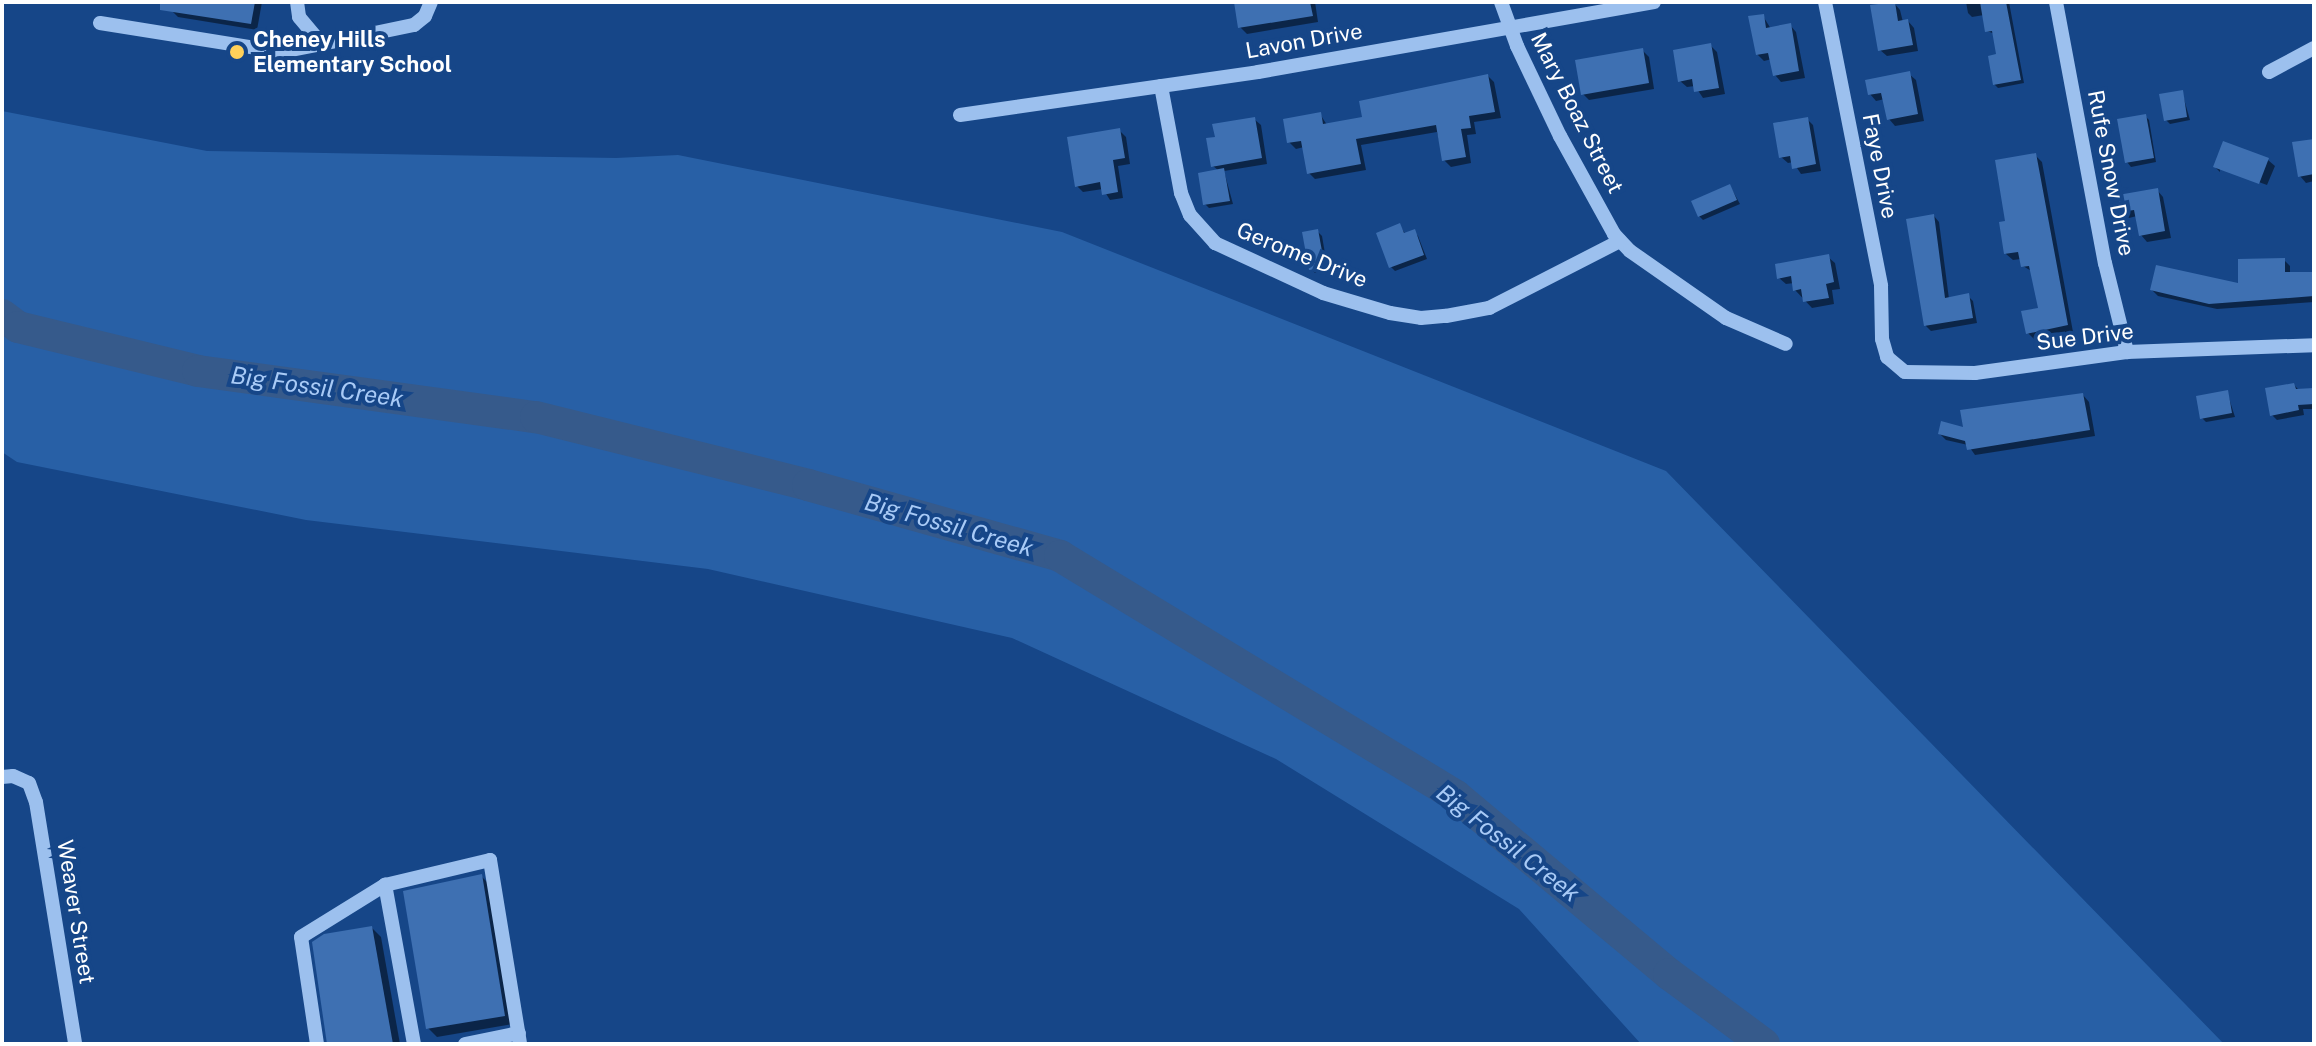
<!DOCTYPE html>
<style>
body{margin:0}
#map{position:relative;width:2316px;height:1046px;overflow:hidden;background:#164688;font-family:"Public Sans",sans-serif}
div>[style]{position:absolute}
.green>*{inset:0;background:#2860a6}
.shadow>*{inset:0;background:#0007}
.river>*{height:32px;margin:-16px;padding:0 16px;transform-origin:16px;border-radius:16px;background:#365a8b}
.building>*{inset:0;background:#3e70b2}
.minor>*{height:14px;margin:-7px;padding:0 7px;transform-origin:7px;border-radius:7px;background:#9cc0ee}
.dots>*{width:22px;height:22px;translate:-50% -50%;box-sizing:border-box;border:4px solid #164688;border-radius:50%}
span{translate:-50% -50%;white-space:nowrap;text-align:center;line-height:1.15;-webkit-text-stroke:8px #164688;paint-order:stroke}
.poi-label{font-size:22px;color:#fff;font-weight:700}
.left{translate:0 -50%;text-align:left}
.street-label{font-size:22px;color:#fff}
.water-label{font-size:24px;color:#a8caf6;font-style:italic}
.frame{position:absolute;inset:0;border:4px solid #fff;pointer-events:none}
</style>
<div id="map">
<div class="green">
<div style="clip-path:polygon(2px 111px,207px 151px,616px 158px,678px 155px,1062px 232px,1666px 471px,2224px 1044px,1641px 1044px,1519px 909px,1276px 759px,1012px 638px,708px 569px,306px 520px,17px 462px,2px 452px)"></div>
</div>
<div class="shadow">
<div style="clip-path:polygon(173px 2px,262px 2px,257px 30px,178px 17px,172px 11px)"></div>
<div style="clip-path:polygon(1236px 2px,1315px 2px,1318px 22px,1247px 34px,1240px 27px)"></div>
<div style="clip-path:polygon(1966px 2px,2009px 2px,2024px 83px,1998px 88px,1994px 84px,1999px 56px,1995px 34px,1987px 31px,1984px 15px,1972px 17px,1968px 13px)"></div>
<div style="clip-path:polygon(1894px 3px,1900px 10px,1903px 22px,1908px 21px,1914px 28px,1918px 51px,1887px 56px,1880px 50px)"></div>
<div style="clip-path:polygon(1763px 16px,1771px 29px,1790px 25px,1796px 32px,1805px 78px,1781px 82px,1775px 75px,1772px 59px,1764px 61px,1757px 54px)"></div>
<div style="clip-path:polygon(1711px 46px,1717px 52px,1725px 94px,1703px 98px,1695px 86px,1687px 87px,1680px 81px)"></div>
<div style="clip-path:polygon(1642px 50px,1649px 57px,1654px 89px,1589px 100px,1583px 94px)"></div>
<div style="clip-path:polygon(1909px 74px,1916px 80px,1924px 121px,1895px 126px,1889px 119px,1885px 99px,1876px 101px,1870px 94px)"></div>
<div style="clip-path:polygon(1488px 76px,1494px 82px,1501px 118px,1474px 122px,1476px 134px,1467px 135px,1471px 163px,1451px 167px,1444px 160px,1437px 132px,1361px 145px,1366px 170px,1315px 179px,1309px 173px,1304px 147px,1296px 149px,1289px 142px,1320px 114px,1327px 125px,1364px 118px)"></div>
<div style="clip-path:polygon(2182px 92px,2190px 120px,2170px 124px,2166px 120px)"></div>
<div style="clip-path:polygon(2145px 116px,2149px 120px,2156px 162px,2131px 167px,2127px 162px)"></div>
<div style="clip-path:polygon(1254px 119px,1261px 125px,1267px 164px,1224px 171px,1233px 204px,1209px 208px,1205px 204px,1219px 171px,1213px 166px,1217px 138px)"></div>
<div style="clip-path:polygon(1807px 119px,1813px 125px,1821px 171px,1801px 174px,1793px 162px,1788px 163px,1781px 157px)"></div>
<div style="clip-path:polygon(1119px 130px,1126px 137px,1130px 164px,1118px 166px,1123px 198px,1110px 200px,1103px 189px,1083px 192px,1077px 186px)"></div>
<div style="clip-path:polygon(2314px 141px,2314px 181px,2306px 183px,2300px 176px)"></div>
<div style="clip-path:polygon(2035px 155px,2042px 162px,2073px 332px,2034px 339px,2028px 333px,2040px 310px,2033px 272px,2023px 266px,2021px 259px,2013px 260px,2006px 254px,2008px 222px)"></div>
<div style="clip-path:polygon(2268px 160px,2275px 166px,2267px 185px,2220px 168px,2220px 172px,2215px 167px)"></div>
<div style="clip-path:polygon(1730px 186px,1740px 204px,1703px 220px,1699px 216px)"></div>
<div style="clip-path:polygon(2157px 190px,2163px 197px,2171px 238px,2147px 242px,2141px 235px,2137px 216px,2129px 218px,2123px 211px)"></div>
<div style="clip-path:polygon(1934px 216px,1939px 222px,1949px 299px,1968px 296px,1973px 301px,1977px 323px,1931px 331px,1926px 326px)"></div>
<div style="clip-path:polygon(1400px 226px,1406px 235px,1414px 232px,1418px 236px,1427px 259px,1395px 271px,1391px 267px)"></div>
<div style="clip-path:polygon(1318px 232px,1322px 236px,1328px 271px,1315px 273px,1311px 269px)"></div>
<div style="clip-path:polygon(1828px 257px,1835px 263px,1840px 289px,1832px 290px,1834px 304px,1812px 308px,1795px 290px,1794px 283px,1786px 284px,1779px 278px)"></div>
<div style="clip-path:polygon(2284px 260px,2290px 266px,2290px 274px,2314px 274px,2314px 302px,2217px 309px,2158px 296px,2152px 290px,2241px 286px)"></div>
<div style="clip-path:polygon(2294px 385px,2299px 390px,2314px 389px,2314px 409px,2303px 409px,2304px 415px,2277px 420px,2272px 415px)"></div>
<div style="clip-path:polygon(2227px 392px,2235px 417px,2206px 422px,2202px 418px)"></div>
<div style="clip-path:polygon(2083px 395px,2089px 402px,2095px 436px,1975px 455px,1968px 445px,1946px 440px,1940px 434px)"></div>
<div style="clip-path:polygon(482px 877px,491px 886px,513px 1024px,437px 1037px,428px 1028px)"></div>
<div style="clip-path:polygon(372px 928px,381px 937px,400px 1044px,330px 1044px)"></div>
</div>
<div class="river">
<div style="left:2px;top:315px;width:20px;rotate:37deg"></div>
<div style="left:18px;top:327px;width:185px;rotate:13.7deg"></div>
<div style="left:198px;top:371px;width:341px;rotate:7.8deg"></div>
<div style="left:536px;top:417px;width:280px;rotate:14deg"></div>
<div style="left:808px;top:485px;width:262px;rotate:15.7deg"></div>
<div style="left:1060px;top:556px;width:463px;rotate:31.2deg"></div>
<div style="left:1456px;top:796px;width:278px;rotate:39.9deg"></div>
<div style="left:1669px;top:974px;width:118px;rotate:36.4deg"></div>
</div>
<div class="building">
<div style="clip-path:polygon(160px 2px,255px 2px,251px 24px,160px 10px)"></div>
<div style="clip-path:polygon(1234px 2px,1310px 2px,1313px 16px,1238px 28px)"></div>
<div style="clip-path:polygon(1895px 2px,1898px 21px,1908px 19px,1913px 45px,1878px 51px,1870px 5px)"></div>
<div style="clip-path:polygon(1980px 2px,2006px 2px,2021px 80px,1993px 85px,1988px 56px,1996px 54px,1992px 31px,1985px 32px)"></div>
<div style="clip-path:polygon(1764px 14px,1766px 28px,1791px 23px,1799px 71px,1773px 76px,1768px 53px,1756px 55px,1748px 16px)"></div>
<div style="clip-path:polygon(1711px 43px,1719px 88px,1694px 92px,1692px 79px,1678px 82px,1673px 50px)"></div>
<div style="clip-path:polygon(1643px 48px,1649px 83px,1581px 95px,1575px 60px)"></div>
<div style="clip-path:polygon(1910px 71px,1918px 114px,1887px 120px,1881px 93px,1868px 95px,1865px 80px)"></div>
<div style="clip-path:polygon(1488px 74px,1495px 112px,1469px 116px,1471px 128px,1461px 129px,1466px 157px,1442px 161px,1436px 125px,1356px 139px,1361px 164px,1307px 174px,1301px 141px,1287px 143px,1283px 119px,1321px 112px,1323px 124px,1362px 117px,1359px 101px)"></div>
<div style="clip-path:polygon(2183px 90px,2187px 117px,2164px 121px,2159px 94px)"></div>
<div style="clip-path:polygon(2146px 114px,2154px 158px,2125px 163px,2117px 119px)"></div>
<div style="clip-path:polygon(1255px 117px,1262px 158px,1211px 167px,1206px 138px,1215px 137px,1212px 124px)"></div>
<div style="clip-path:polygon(1808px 117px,1816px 164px,1792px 169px,1790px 156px,1779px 158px,1773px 123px)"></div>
<div style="clip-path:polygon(1120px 128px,1125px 158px,1113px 160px,1118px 192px,1102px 195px,1100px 182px,1075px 187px,1067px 137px)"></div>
<div style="clip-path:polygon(2314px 139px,2314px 174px,2298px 177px,2292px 142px)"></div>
<div style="clip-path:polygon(2223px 141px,2269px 158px,2259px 184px,2213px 167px)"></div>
<div style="clip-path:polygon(2036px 153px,2068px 325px,2026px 334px,2021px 311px,2038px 308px,2029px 266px,2021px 267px,2018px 252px,2004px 254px,1999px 222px,2005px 221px,1995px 160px)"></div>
<div style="clip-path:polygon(1224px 168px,1230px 201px,1203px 205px,1198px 173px)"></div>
<div style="clip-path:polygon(1730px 184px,1737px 200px,1698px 217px,1691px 201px)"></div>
<div style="clip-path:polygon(2158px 188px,2165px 231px,2139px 236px,2134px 210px,2121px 212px,2118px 195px)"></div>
<div style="clip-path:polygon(1934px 214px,1945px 298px,1969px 293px,1973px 318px,1924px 326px,1906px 219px)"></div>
<div style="clip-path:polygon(1400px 223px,1404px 233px,1415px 229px,1424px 255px,1389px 268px,1376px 233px)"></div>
<div style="clip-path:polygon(1318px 229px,1325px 268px,1309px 270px,1302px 232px)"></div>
<div style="clip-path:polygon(1829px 254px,1834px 282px,1826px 284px,1829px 298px,1803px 302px,1801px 289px,1793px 291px,1791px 276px,1777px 279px,1775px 264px)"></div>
<div style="clip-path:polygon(2285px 258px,2285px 272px,2314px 272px,2314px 296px,2209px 304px,2150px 290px,2156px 265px,2238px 283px,2238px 259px)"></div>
<div style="clip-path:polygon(2294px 383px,2296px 389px,2314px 388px,2314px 404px,2298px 405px,2299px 410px,2270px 416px,2265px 388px)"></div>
<div style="clip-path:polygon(2228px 390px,2232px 413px,2200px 419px,2196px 396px)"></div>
<div style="clip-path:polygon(2083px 393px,2090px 430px,1967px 450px,1965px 441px,1938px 434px,1941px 421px,1963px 427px,1960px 410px)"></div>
<div style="clip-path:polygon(482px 874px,505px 1016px,426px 1029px,403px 891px)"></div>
<div style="clip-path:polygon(372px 926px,393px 1044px,327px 1044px,312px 942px,324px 934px)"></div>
</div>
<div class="minor">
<div style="left:297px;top:2px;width:15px;rotate:82deg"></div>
<div style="left:299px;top:17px;width:35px;rotate:50deg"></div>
<div style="left:322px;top:44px;width:94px;rotate:-11.7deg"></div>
<div style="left:414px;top:25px;width:14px;rotate:-39deg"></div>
<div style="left:425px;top:16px;width:15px;rotate:-67deg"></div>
<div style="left:1501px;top:2px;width:47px;rotate:70deg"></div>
<div style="left:1517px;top:46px;width:100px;rotate:64.5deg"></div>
<div style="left:1560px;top:136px;width:112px;rotate:61.1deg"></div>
<div style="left:1614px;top:234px;width:23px;rotate:47deg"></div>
<div style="left:1630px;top:251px;width:117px;rotate:34.9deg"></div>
<div style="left:1726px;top:318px;width:65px;rotate:23.4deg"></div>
<div style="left:1825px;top:2px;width:289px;rotate:78.8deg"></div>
<div style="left:1881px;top:286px;width:53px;rotate:88.9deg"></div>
<div style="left:1882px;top:339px;width:19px;rotate:74deg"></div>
<div style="left:1887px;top:357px;width:23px;rotate:40deg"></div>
<div style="left:1905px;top:372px;width:70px;rotate:0.8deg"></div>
<div style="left:1975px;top:373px;width:153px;rotate:-7.9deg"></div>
<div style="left:2127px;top:352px;width:187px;rotate:-2.1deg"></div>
<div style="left:2056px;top:2px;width:266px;rotate:79.4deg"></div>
<div style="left:2105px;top:263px;width:92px;rotate:76.1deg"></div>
<div style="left:100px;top:23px;width:183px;rotate:9.1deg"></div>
<div style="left:281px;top:52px;width:42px;rotate:-11deg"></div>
<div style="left:2269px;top:72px;width:51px;rotate:-28.1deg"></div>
<div style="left:1161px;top:86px;width:109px;rotate:79.4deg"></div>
<div style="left:1181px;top:193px;width:24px;rotate:68deg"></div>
<div style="left:1190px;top:215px;width:38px;rotate:48deg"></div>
<div style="left:1215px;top:243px;width:119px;rotate:24.8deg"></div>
<div style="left:1323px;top:293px;width:70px;rotate:16.6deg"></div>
<div style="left:1390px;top:313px;width:31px;rotate:9deg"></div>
<div style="left:1421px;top:318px;width:25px;rotate:-5deg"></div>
<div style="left:1446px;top:316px;width:44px;rotate:-10.5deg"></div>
<div style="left:1489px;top:308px;width:147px;rotate:-27.1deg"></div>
<div style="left:960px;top:115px;width:301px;rotate:-8.2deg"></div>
<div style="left:1258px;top:72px;width:402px;rotate:-10deg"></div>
<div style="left:2px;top:777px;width:11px;rotate:-5deg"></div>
<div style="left:13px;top:776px;width:17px;rotate:24deg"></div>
<div style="left:29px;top:783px;width:20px;rotate:70deg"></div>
<div style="left:36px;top:802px;width:245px;rotate:80.8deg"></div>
<div style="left:317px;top:1044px;width:108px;rotate:-98.5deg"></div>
<div style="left:301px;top:937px;width:99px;rotate:-31.8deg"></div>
<div style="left:414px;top:1044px;width:162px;rotate:-100.3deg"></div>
<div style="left:385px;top:885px;width:108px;rotate:-13.4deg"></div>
<div style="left:490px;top:860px;width:186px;rotate:80.7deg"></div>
<div style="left:465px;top:1044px;width:55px;rotate:-11.5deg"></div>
</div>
<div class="dots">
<div style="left:237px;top:52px;background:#ffd15a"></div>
</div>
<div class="poi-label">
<span class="left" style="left:253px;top:52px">Cheney Hills<br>Elementary School</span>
</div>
<div class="street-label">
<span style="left:1304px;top:41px;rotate:-10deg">Lavon Drive</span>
<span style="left:1577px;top:113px;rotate:63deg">Mary Boaz Street</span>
<span style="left:1880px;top:166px;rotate:79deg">Faye Drive</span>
<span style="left:2111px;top:173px;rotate:79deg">Rufe Snow Drive</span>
<span style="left:1302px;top:255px;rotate:22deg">Gerome Drive</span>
<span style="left:2085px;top:337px;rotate:-7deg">Sue Drive</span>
<span style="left:76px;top:912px;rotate:81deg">Weaver Street</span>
</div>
<div class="water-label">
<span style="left:317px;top:387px;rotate:8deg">Big Fossil Creek</span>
<span style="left:949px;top:525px;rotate:16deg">Big Fossil Creek</span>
<span style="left:1508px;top:843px;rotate:38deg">Big Fossil Creek</span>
</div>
<div class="frame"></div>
</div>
